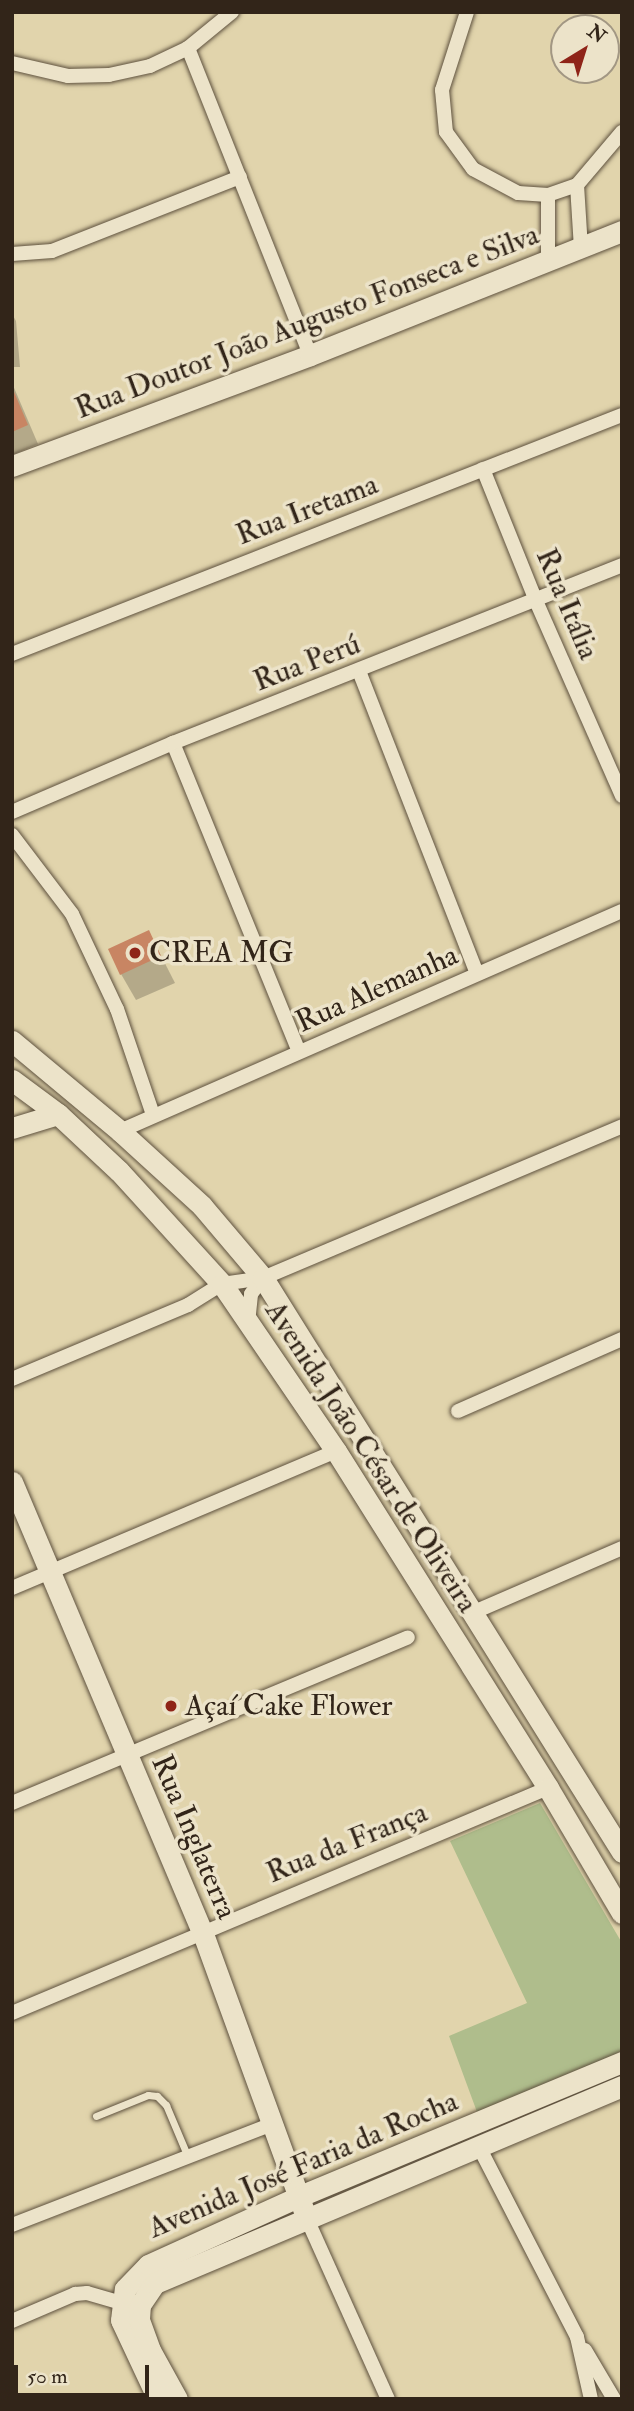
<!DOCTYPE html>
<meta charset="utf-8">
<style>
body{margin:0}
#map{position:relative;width:634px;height:2411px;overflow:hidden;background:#e1d4ac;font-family:"IM FELL Double Pica",serif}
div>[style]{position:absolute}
.green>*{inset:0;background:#afbd8c}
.shadow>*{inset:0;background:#0003}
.building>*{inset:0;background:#c88563}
.roads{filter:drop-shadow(0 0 2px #5e513e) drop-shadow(0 0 2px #5e513e)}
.lane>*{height:7px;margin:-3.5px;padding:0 3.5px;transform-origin:3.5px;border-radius:3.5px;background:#ece3c9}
.street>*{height:14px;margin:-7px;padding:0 7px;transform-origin:7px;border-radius:7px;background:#ece3c9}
.secondary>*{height:21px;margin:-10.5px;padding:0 10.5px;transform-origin:10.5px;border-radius:10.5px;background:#ece3c9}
.dots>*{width:19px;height:19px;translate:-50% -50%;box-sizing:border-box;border:4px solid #ece3c9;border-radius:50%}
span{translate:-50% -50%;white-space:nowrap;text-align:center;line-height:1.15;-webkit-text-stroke:7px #ece3c9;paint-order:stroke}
.street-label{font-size:30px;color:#322519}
.poi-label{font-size:30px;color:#322519}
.left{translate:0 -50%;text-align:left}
.frame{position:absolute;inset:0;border:14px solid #322519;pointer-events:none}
.north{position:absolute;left:550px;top:14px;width:70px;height:70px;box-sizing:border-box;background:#ece3c9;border:2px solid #a29783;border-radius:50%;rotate:38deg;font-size:19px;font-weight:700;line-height:28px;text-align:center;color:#322519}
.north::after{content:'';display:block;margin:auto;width:24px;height:32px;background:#8f2418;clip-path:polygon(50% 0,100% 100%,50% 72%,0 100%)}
.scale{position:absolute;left:14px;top:2365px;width:135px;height:32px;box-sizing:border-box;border:4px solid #322519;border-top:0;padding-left:9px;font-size:21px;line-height:24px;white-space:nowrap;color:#322519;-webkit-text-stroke:5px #ece3c9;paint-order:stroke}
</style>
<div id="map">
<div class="green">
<div style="clip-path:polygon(540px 1803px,622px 1943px,622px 2053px,477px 2112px,449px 2036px,527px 2003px,450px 1841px)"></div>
</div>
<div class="shadow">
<div style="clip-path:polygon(12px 314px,16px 321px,20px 367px,12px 367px)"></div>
<div style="clip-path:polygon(12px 383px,38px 444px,12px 455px)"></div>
<div style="clip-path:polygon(149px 932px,175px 983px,136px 1000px,121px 974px)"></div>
</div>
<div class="building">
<div style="clip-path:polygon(12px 387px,28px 425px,12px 432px)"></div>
<div style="clip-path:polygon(149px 930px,161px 956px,120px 975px,108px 949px)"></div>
</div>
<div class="roads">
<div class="lane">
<div style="left:96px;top:2116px;width:56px;rotate:-22deg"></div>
<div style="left:148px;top:2095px;width:9px;rotate:6deg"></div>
<div style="left:157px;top:2096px;width:13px;rotate:45deg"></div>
<div style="left:166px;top:2105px;width:56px;rotate:67.1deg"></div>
</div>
<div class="street">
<div style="left:467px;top:12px;width:82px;rotate:107.8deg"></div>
<div style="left:442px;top:90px;width:42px;rotate:84.6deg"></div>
<div style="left:446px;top:132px;width:46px;rotate:53.9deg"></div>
<div style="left:473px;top:169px;width:51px;rotate:28.1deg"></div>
<div style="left:518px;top:193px;width:30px;rotate:4deg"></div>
<div style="left:548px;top:195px;width:31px;rotate:-19deg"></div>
<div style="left:577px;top:185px;width:70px;rotate:-49.7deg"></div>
<div style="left:188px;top:48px;width:330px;rotate:68.3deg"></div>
<div style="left:12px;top:63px;width:57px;rotate:13.1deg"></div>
<div style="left:68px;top:76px;width:41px;rotate:-1.4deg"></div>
<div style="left:109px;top:75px;width:42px;rotate:-12.4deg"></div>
<div style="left:150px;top:66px;width:42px;rotate:-25.3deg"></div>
<div style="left:188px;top:48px;width:57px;rotate:-39.3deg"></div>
<div style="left:577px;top:185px;width:64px;rotate:86.4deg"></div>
<div style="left:12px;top:254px;width:40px;rotate:-4.3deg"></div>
<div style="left:52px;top:251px;width:202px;rotate:-21.5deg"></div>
<div style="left:548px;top:262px;width:67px;rotate:-90deg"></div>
<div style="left:483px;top:469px;width:142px;rotate:68.1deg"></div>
<div style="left:536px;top:601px;width:213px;rotate:66.2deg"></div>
<div style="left:12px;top:654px;width:655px;rotate:-21.4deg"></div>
<div style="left:359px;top:671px;width:324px;rotate:68.7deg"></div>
<div style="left:173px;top:743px;width:333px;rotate:67.8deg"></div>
<div style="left:12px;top:812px;width:175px;rotate:-23.2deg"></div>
<div style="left:173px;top:743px;width:483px;rotate:-21.6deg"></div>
<div style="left:12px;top:835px;width:99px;rotate:52.8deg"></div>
<div style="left:72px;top:914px;width:105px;rotate:64.7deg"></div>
<div style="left:117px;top:1009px;width:112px;rotate:71.2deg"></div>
<div style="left:120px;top:1131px;width:548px;rotate:-23.67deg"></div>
<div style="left:248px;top:1323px;width:29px;rotate:-84deg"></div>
<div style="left:251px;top:1294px;width:20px;rotate:-53deg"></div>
<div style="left:12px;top:1379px;width:191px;rotate:-22.8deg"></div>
<div style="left:188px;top:1305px;width:40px;rotate:-32deg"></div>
<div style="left:222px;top:1284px;width:41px;rotate:-8.3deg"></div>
<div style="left:263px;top:1278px;width:390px;rotate:-22.9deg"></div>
<div style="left:458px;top:1411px;width:179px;rotate:-23.7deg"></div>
<div style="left:12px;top:1588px;width:352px;rotate:-22.9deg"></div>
<div style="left:472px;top:1613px;width:163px;rotate:-23.4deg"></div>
<div style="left:12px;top:1803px;width:429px;rotate:-22.7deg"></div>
<div style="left:12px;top:2013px;width:581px;rotate:-22.77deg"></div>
<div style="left:478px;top:2145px;width:216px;rotate:62.7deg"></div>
<div style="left:577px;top:2337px;width:64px;rotate:77.3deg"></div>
<div style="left:307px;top:2219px;width:197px;rotate:65.8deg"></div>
<div style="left:12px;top:2225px;width:280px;rotate:-21.2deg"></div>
<div style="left:12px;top:2321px;width:69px;rotate:-23.2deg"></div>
<div style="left:75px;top:2294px;width:12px;rotate:-5deg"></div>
<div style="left:87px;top:2293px;width:35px;rotate:16deg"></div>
<div style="left:585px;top:2350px;width:57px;rotate:59.4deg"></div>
</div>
<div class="secondary">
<div style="left:12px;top:466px;width:318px;rotate:-20.4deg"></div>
<div style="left:310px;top:355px;width:336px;rotate:-21.7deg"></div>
<div style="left:12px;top:1041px;width:141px;rotate:39.8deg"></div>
<div style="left:120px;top:1131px;width:111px;rotate:42.4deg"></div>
<div style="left:202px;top:1206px;width:94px;rotate:49.7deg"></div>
<div style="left:263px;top:1278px;width:677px;rotate:57.98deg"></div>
<div style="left:12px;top:1080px;width:57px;rotate:36.5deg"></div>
<div style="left:58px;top:1114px;width:83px;rotate:43.1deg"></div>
<div style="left:119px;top:1171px;width:153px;rotate:47.7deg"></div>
<div style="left:222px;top:1284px;width:202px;rotate:55.7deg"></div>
<div style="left:336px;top:1451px;width:398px;rotate:57.8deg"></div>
<div style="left:548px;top:1788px;width:145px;rotate:59.4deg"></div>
<div style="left:12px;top:1128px;width:48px;rotate:-16.9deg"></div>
<div style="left:12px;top:1482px;width:488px;rotate:67.1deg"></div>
<div style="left:202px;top:1931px;width:307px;rotate:70deg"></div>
<div style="left:158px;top:2399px;width:87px;rotate:-115.1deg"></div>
<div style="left:121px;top:2320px;width:31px;rotate:-83deg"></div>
<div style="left:125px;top:2289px;width:33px;rotate:-46deg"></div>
<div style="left:148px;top:2265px;width:167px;rotate:-24.4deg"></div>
<div style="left:300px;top:2196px;width:349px;rotate:-22.6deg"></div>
<div style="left:177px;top:2399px;width:56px;rotate:-118.9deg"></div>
<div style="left:150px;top:2350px;width:33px;rotate:-110deg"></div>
<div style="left:139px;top:2319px;width:14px;rotate:-86deg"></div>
<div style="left:140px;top:2305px;width:27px;rotate:-56deg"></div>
<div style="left:155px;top:2283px;width:507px;rotate:-22.87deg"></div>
</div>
</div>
<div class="dots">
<div style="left:135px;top:953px;background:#8f2418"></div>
<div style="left:171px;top:1706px;background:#8f2418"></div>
</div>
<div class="street-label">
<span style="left:307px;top:322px;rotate:-21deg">Rua Doutor João Augusto Fonseca e Silva</span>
<span style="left:307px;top:510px;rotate:-21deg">Rua Iretama</span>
<span style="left:567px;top:604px;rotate:67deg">Rua Itália</span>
<span style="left:307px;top:663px;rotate:-21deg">Rua Perú</span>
<span style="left:377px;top:989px;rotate:-24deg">Rua Alemanha</span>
<span style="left:371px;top:1457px;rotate:57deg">Avenida João César de Oliveira</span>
<span style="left:194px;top:1837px;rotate:67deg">Rua Inglaterra</span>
<span style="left:347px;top:1843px;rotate:-22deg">Rua da França</span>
<span style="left:303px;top:2165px;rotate:-23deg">Avenida José Faria da Rocha</span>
</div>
<div class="poi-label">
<span class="left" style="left:149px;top:953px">CREA MG</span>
<span class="left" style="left:185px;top:1706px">Açaí Cake Flower</span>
</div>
<div class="frame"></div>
<div class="north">N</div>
<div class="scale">50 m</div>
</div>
